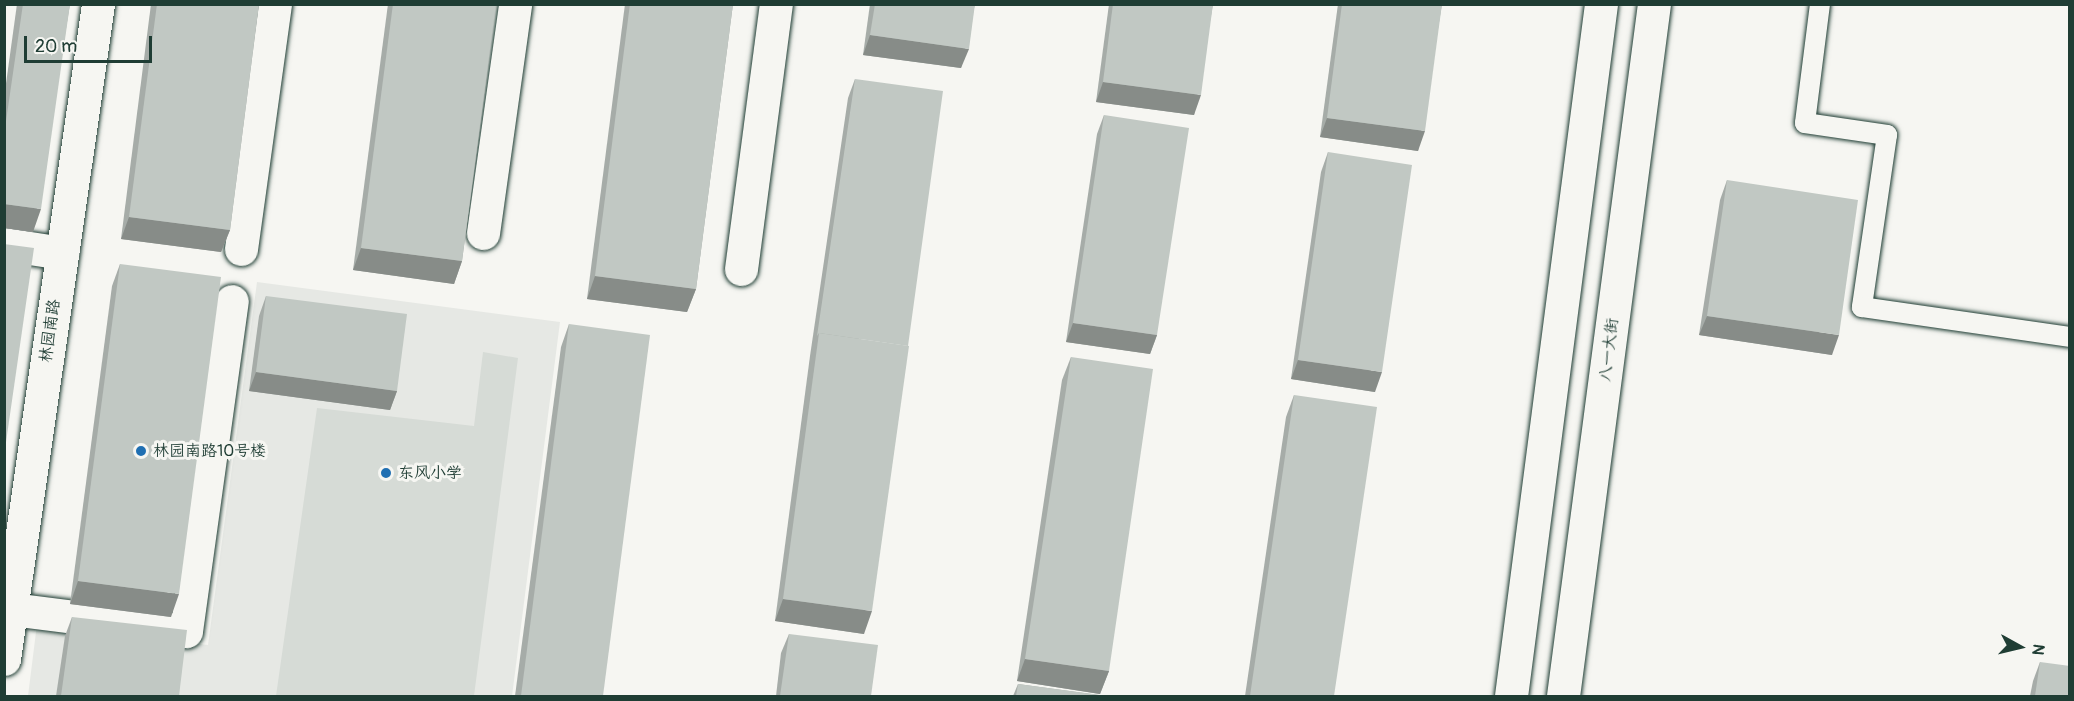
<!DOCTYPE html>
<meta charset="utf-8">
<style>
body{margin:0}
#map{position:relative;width:2074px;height:701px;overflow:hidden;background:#f6f6f2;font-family:Pangolin,"LXGW WenKai TC",sans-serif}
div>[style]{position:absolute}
.built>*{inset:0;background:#e6e8e4}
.green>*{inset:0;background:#d6dbd6}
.roads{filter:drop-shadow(0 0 2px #1f3d34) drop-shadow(0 0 2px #1f3d34)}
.service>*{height:20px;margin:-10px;padding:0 10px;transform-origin:10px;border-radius:10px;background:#f6f6f2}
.minor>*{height:33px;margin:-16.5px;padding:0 16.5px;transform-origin:16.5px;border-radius:16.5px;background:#f6f6f2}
.secondary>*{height:33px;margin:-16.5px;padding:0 16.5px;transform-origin:16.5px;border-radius:16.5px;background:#f6f6f2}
.wall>*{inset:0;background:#a6aca8}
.shaded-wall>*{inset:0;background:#878c88}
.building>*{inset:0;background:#c1c8c3}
.dots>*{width:16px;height:16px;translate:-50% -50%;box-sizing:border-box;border:3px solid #f6f6f2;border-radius:50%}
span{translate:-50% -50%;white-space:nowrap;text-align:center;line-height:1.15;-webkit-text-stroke:6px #f6f6f2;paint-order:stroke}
.street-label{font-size:16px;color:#1f3d34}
.poi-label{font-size:16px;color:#1f3d34}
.left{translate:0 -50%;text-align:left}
.frame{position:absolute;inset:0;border:6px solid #1f3d34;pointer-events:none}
.north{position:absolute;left:1990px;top:617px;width:60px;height:60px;-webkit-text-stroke:4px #f6f6f2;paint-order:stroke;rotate:98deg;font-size:16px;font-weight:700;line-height:24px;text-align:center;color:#1f3d34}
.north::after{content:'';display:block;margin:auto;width:21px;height:27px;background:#1f3d34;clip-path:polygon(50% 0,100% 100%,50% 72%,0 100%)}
.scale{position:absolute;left:24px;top:36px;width:128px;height:27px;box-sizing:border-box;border:3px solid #1f3d34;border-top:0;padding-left:8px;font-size:18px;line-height:21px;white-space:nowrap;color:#1f3d34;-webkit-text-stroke:4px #f6f6f2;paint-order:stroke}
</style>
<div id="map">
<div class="built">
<div style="clip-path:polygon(257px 282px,560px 322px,512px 696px,28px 696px,37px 624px,208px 645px)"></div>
</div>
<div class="green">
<div style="clip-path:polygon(483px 352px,518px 358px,474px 696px,276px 696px,317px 408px,474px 426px)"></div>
</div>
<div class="roads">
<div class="service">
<div style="left:1820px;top:4px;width:120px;rotate:97.2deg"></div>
<div style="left:1805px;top:123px;width:83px;rotate:8.3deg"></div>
<div style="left:1887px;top:135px;width:174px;rotate:98.3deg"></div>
<div style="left:1862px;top:307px;width:210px;rotate:8.2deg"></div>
</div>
<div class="minor">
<div style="left:483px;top:233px;width:231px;rotate:-82deg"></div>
<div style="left:4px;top:244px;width:59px;rotate:8.8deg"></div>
<div style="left:241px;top:249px;width:247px;rotate:-82.1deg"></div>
<div style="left:741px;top:269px;width:267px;rotate:-82.5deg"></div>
<div style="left:11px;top:609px;width:176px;rotate:7.2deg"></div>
<div style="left:186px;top:631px;width:333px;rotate:-82.1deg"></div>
<div style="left:4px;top:659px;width:662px;rotate:-81.83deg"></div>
</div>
<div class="secondary">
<div style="left:1511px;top:696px;width:698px;rotate:-82.59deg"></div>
<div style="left:1563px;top:696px;width:698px;rotate:-82.51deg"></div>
</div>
</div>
<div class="wall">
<div style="clip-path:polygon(17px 4px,70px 4px,33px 232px,4px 228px,4px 98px)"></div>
<div style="clip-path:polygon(151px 4px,259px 4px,230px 230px,221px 252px,121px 239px)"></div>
<div style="clip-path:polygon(388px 4px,496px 4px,462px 261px,454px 284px,353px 270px)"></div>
<div style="clip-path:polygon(625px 4px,733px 4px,696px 289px,687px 312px,587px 299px)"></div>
<div style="clip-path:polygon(870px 4px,975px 4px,961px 68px,863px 55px)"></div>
<div style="clip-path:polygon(1109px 4px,1213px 4px,1194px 115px,1096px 102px)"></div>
<div style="clip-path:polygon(1338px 4px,1442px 4px,1418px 151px,1320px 137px)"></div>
<div style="clip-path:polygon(855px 79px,864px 634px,775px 621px,810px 356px,848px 98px)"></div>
<div style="clip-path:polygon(1104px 115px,1157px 335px,1150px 354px,1066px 342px,1097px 134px)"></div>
<div style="clip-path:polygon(1328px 152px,1375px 392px,1291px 379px,1321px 172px)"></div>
<div style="clip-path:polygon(1727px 180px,1832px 355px,1699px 335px,1720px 200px)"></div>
<div style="clip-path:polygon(120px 264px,171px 617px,70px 604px,112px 286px)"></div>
<div style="clip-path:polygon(266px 296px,397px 391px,390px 410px,249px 391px,259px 316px)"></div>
<div style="clip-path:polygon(569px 324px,603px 696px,515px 696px,561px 347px)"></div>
<div style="clip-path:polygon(1071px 357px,1109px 671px,1100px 694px,1017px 681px,1062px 380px)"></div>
<div style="clip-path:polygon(1294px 395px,1334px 696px,1245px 696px,1286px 417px)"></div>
<div style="clip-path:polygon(72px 617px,179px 696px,56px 696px,65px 636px)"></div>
<div style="clip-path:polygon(789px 634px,871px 696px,776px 696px,781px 653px)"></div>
<div style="clip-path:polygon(2040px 662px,2070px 696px,2030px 696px,2033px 681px)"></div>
<div style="clip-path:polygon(1018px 684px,1106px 696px,1013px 696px)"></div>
</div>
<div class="shaded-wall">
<div style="clip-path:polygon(870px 35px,969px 49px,961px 68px,863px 55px)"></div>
<div style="clip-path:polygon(1103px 82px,1201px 95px,1194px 115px,1096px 102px)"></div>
<div style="clip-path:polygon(1327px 118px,1425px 131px,1418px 151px,1320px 137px)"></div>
<div style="clip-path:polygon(4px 204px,41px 209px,33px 232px,4px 228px)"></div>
<div style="clip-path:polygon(129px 217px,230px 230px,221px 252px,121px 239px)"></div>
<div style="clip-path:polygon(361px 248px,462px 261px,454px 284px,353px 270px)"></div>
<div style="clip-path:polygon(595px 276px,696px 289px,687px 312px,587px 299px)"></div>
<div style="clip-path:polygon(1707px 316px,1839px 335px,1832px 355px,1699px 335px)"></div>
<div style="clip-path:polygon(1073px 323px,1157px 335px,1150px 354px,1066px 342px)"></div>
<div style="clip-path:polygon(1298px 360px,1382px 372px,1375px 392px,1291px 379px)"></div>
<div style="clip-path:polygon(256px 372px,397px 391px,390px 410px,249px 391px)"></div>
<div style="clip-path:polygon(78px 581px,179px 594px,171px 617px,70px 604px)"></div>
<div style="clip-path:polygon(783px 599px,872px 611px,864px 634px,775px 621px)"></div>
<div style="clip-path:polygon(1025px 659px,1109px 671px,1100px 694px,1017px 681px)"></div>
</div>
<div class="building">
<div style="clip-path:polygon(23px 4px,70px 4px,41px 209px,4px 204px,4px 135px)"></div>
<div style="clip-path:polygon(157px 4px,259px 4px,230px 230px,129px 217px)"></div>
<div style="clip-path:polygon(393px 4px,496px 4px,462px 261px,361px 248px)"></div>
<div style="clip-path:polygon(630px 4px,733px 4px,696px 289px,595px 276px)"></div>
<div style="clip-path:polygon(875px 4px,975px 4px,969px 49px,870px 35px)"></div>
<div style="clip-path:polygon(1113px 4px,1213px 4px,1201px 95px,1103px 82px)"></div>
<div style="clip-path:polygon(1342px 4px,1442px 4px,1425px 131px,1327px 118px)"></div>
<div style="clip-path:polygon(855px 79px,943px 91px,908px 346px,819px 333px,817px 336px)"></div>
<div style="clip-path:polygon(1104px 115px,1189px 128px,1157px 335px,1073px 323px)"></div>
<div style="clip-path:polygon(1328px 152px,1412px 165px,1382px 372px,1298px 360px)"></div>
<div style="clip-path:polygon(1727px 180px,1858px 200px,1839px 335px,1707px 316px)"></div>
<div style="clip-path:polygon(4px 244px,34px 248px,4px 456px)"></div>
<div style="clip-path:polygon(120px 264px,221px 277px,179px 594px,78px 581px)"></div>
<div style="clip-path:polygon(266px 296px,407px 314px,397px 391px,256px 372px)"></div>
<div style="clip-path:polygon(569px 324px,650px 335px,603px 696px,521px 696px)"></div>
<div style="clip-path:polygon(819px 333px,909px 346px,872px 611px,783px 599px)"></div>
<div style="clip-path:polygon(1071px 357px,1153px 369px,1109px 671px,1025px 659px)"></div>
<div style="clip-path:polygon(1294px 395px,1377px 407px,1334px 696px,1250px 696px)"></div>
<div style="clip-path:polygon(72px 617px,187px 630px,179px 696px,61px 696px)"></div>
<div style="clip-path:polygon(789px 634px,878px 645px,871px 696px,780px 696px)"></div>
<div style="clip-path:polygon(2040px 662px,2070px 666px,2070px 696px,2035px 696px)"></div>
<div style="clip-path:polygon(1018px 684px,1107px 696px,1016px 696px)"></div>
</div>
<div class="dots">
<div style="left:141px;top:451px;background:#1f6fb2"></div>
<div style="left:386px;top:473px;background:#1f6fb2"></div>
</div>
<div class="street-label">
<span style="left:50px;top:331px;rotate:-82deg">林园南路</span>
<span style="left:1609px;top:350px;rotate:-83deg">八一大街</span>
</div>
<div class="poi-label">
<span class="left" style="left:153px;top:451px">林园南路10号楼</span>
<span class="left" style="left:398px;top:473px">东风小学</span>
</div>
<div class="frame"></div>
<div class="north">N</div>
<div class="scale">20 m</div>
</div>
